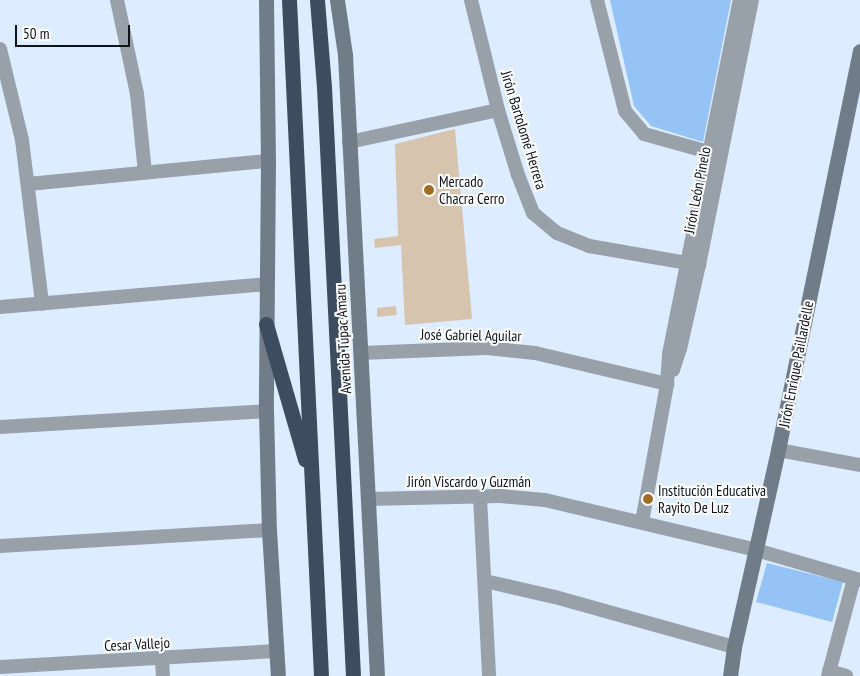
<!DOCTYPE html>
<meta charset="utf-8">
<style>
body{margin:0}
#map{position:relative;width:860px;height:676px;overflow:hidden;background:#ddecfe;font-family:"PT Sans Narrow",sans-serif}
div>[style]{position:absolute}
.green>*{inset:0;background:#96c3f5}
.building>*{inset:0;background:#d6c4ae}
.street>*{height:14px;margin:-7px;padding:0 7px;transform-origin:7px;border-radius:7px;background:#98a0a9}
.secondary>*{height:15px;margin:-7.5px;padding:0 7.5px;transform-origin:7.5px;border-radius:7.5px;background:#717c89}
.highway>*{height:15px;margin:-7.5px;padding:0 7.5px;transform-origin:7.5px;border-radius:7.5px;background:#3d4d5f}
.dots>*{width:14px;height:14px;translate:-50% -50%;box-sizing:border-box;border:2px solid #fff;border-radius:50%}
span{translate:-50% -50%;white-space:nowrap;text-align:center;line-height:1.15;-webkit-text-stroke:4px #fff;paint-order:stroke}
.street-label{font-size:15px;color:#0d131a}
.poi-label{font-size:15px;color:#0d131a}
.left{translate:0 -50%;text-align:left}
.scale{position:absolute;left:15px;top:25px;width:115px;height:22px;box-sizing:border-box;border:2px solid #0d131a;border-top:0;padding-left:6px;font-size:15px;line-height:18px;white-space:nowrap;color:#0d131a;-webkit-text-stroke:4px #fff;paint-order:stroke}
</style>
<div id="map">
<div class="green">
<div style="clip-path:polygon(610px 0,731px 0,703px 142px,651px 126px,634px 106px)"></div>
<div style="clip-path:polygon(767px 563px,843px 582px,832px 622px,756px 602px)"></div>
</div>
<div class="building">
<div style="clip-path:polygon(455px 129px,472px 319px,405px 325px,401px 245px,375px 248px,374px 239px,398px 236px,395px 144px)"></div>
<div style="clip-path:polygon(396px 306px,397px 315px,377px 317px,377px 308px)"></div>
</div>
<div class="street">
<div style="left:117px;top:0;width:96px;rotate:78deg"></div>
<div style="left:137px;top:94px;width:79px;rotate:84.2deg"></div>
<div style="left:471px;top:0;width:113px;rotate:76.2deg"></div>
<div style="left:498px;top:110px;width:68px;rotate:72.9deg"></div>
<div style="left:518px;top:175px;width:41px;rotate:68.5deg"></div>
<div style="left:533px;top:213px;width:31px;rotate:40deg"></div>
<div style="left:557px;top:233px;width:35px;rotate:22deg"></div>
<div style="left:589px;top:246px;width:112px;rotate:9.8deg"></div>
<div style="left:597px;top:0;width:114px;rotate:75.8deg"></div>
<div style="left:625px;top:111px;width:30px;rotate:50deg"></div>
<div style="left:644px;top:134px;width:78px;rotate:15.6deg"></div>
<div style="left:0;top:49px;width:94px;rotate:76.4deg"></div>
<div style="left:22px;top:140px;width:165px;rotate:83deg"></div>
<div style="left:349px;top:142px;width:152px;rotate:-12.1deg"></div>
<div style="left:28px;top:184px;width:241px;rotate:-5.5deg"></div>
<div style="left:0;top:307px;width:267px;rotate:-4.9deg"></div>
<div style="left:361px;top:353px;width:126px;rotate:-2.3deg"></div>
<div style="left:487px;top:348px;width:48px;rotate:5.9deg"></div>
<div style="left:535px;top:353px;width:136px;rotate:13.2deg"></div>
<div style="left:673px;top:370px;width:22px;rotate:-72deg"></div>
<div style="left:680px;top:349px;width:86px;rotate:-77.3deg"></div>
<div style="left:699px;top:265px;width:270px;rotate:-78.7deg"></div>
<div style="left:0;top:427px;width:266px;rotate:-3.4deg"></div>
<div style="left:778px;top:450px;width:83px;rotate:10.4deg"></div>
<div style="left:480px;top:497px;width:179px;rotate:87.1deg"></div>
<div style="left:368px;top:499px;width:132px;rotate:-1.3deg"></div>
<div style="left:500px;top:496px;width:45px;rotate:5.1deg"></div>
<div style="left:545px;top:500px;width:217px;rotate:13.3deg"></div>
<div style="left:756px;top:550px;width:108px;rotate:16.1deg"></div>
<div style="left:642px;top:522px;width:140px;rotate:-79.7deg"></div>
<div style="left:667px;top:384px;width:30px;rotate:-86deg"></div>
<div style="left:669px;top:354px;width:361px;rotate:-78.7deg"></div>
<div style="left:0;top:546px;width:269px;rotate:-3.4deg"></div>
<div style="left:485px;top:581px;width:72px;rotate:12.9deg"></div>
<div style="left:555px;top:597px;width:186px;rotate:15.6deg"></div>
<div style="left:162px;top:659px;width:17px;rotate:87deg"></div>
<div style="left:0;top:667px;width:276px;rotate:-3.3deg"></div>
<div style="left:829px;top:671px;width:18px;rotate:16deg"></div>
<div style="left:828px;top:676px;width:100px;rotate:-75deg"></div>
</div>
<div class="secondary">
<div style="left:266px;top:0;width:161px;rotate:89.3deg"></div>
<div style="left:268px;top:161px;width:250px;rotate:90.5deg"></div>
<div style="left:266px;top:411px;width:119px;rotate:88.6deg"></div>
<div style="left:269px;top:530px;width:146px;rotate:86.5deg"></div>
<div style="left:337px;top:0;width:56px;rotate:81.7deg"></div>
<div style="left:345px;top:55px;width:622px;rotate:87.05deg"></div>
<div style="left:730px;top:676px;width:29px;rotate:-82deg"></div>
<div style="left:734px;top:647px;width:202px;rotate:-77.4deg"></div>
<div style="left:778px;top:450px;width:407px;rotate:-78.4deg"></div>
</div>
<div class="highway">
<div style="left:289px;top:0;width:677px;rotate:87.29deg"></div>
<div style="left:317px;top:0;width:87px;rotate:85.4deg"></div>
<div style="left:324px;top:87px;width:590px;rotate:87.18deg"></div>
<div style="left:266px;top:324px;width:141px;rotate:73.9deg"></div>
</div>
<div class="dots">
<div style="left:429px;top:190px;background:#a06e24"></div>
<div style="left:648px;top:499px;background:#a06e24"></div>
</div>
<div class="street-label">
<span style="left:524px;top:130px;rotate:73deg">Jirón Bartolomé Herrera</span>
<span style="left:697px;top:190px;rotate:-79deg">Jirón León Pinelo</span>
<span style="left:471px;top:335px;rotate:1deg">José Gabriel Aguilar</span>
<span style="left:343px;top:339px;rotate:-93deg">Avenida Túpac Amaru</span>
<span style="left:796px;top:364px;rotate:-79deg">Jirón Enrique Paillardelle</span>
<span style="left:469px;top:482px">Jirón Viscardo y Guzmán</span>
<span style="left:137px;top:644px;rotate:-3deg">Cesar Vallejo</span>
</div>
<div class="poi-label">
<span class="left" style="left:439px;top:190px">Mercado<br>Chacra Cerro</span>
<span class="left" style="left:658px;top:499px">Institución Educativa<br>Rayito De Luz</span>
</div>
<div class="scale">50 m</div>
</div>
